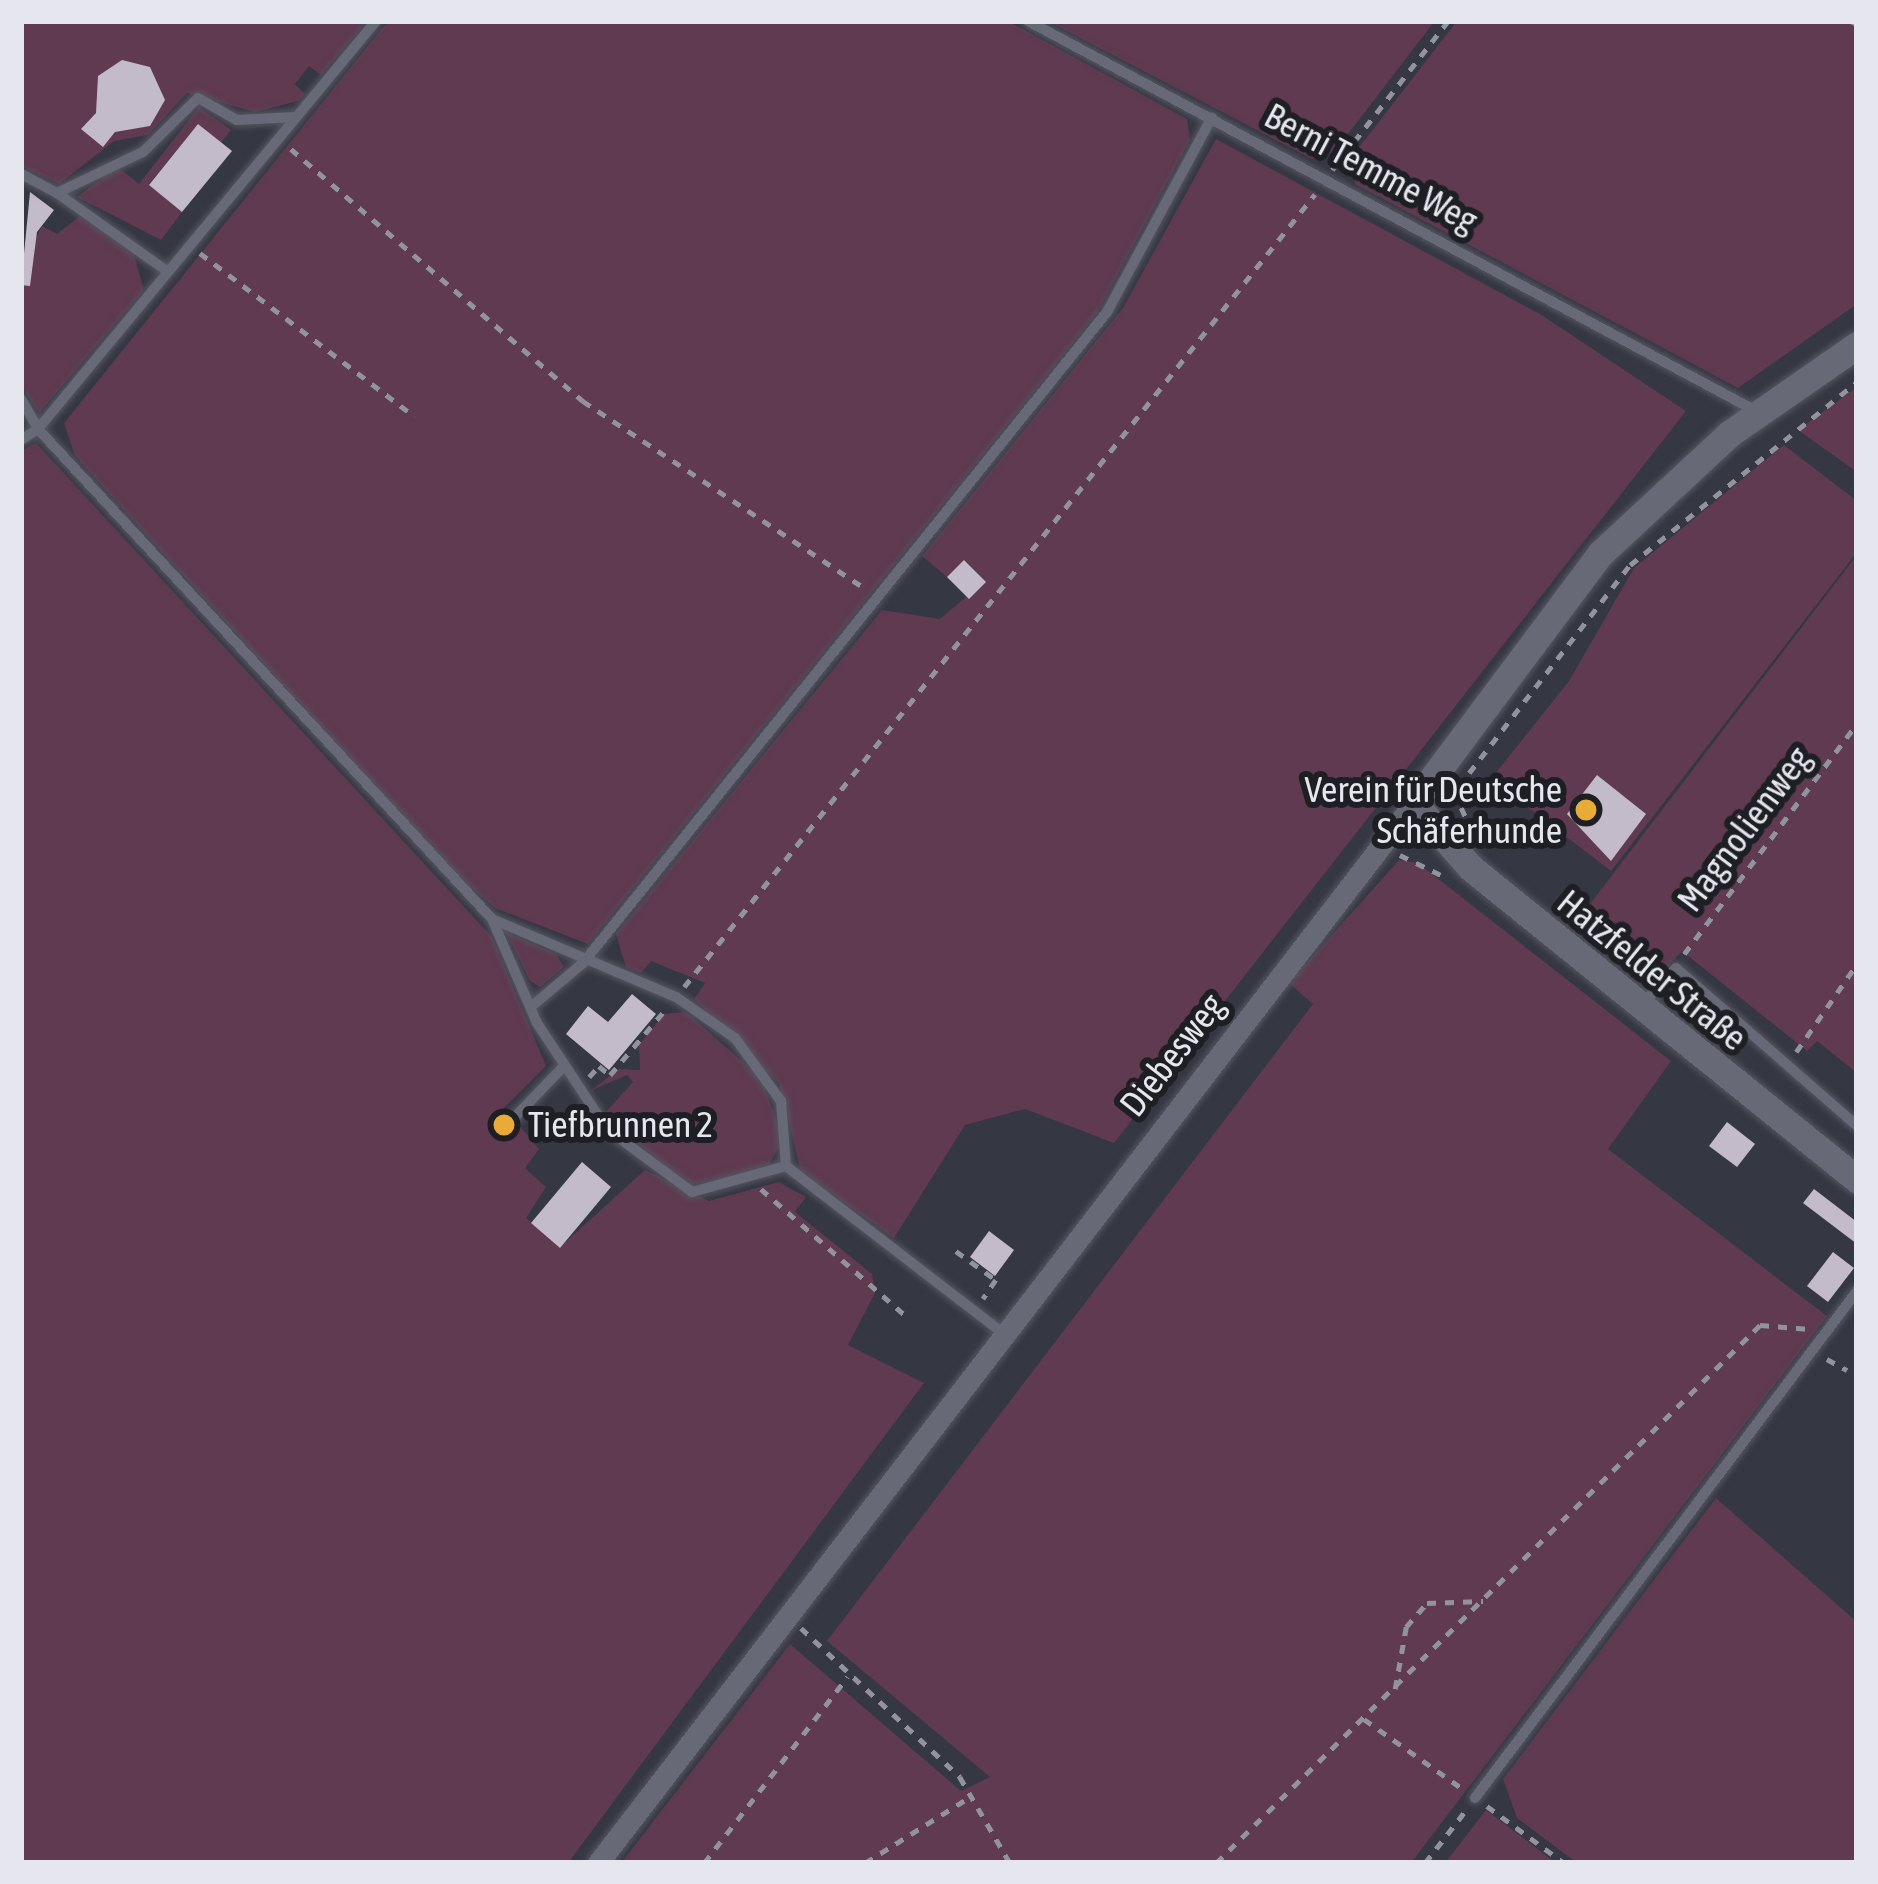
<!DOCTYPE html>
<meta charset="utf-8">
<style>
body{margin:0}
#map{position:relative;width:1878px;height:1884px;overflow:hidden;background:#353743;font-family:"Asap Condensed",sans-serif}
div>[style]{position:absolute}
.green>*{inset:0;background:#5f3a51}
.building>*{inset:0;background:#c3bbc9}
.path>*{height:4.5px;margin-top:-2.25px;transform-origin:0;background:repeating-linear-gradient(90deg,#92939d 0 9px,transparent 0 18px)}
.roads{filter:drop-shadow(0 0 3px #555660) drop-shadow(0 0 3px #555660)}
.service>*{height:10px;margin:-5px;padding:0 5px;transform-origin:5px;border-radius:5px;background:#676976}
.minor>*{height:21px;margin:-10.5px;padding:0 10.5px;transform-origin:10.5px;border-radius:10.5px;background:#676976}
.tertiary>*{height:27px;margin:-13.5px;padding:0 13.5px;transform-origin:13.5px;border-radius:13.5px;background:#676976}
.dots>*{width:33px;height:33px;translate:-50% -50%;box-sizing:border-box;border:6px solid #1e1f24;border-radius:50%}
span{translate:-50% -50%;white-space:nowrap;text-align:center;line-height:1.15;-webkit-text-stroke:12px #1e1f24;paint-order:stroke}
.street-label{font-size:36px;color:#e5e6ee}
.poi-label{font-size:36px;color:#e5e6ee}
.right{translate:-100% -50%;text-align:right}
.left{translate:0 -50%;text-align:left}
.frame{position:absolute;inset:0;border:24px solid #e5e6ee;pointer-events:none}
</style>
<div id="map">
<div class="green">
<div style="clip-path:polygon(21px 21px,367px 21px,321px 75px,309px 66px,295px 84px,305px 94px,298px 101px,255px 112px,187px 93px,148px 135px,114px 141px,59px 184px,21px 166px)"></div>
<div style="clip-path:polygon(388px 21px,1008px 21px,1187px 119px,1190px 140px,1097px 313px,588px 944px,495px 908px,451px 870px,75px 456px,64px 423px)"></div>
<div style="clip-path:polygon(1048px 21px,1432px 21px,1434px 22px,1335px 151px,1312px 159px)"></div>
<div style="clip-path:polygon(1457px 21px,1857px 21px,1857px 304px,1738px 388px,1355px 184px,1350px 159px)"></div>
<div style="clip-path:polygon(199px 107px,231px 130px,221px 143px,198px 124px,149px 184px,182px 212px,161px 240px,77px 197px,117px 166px,139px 184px)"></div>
<div style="clip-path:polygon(1216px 139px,1540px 314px,1686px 411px,1114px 1143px,1025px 1109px,965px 1125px,894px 1238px,801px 1172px,779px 1083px,694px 999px,705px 983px,651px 961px,641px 973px,626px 967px,616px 934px,882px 610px,940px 619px,985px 581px,965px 560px,947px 577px,922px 556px,1123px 308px)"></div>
<div style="clip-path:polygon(80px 216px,132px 248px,144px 290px,39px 413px,21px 385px,21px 268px,42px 226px,57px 234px)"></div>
<div style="clip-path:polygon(1857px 387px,1857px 472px,1798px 430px)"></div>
<div style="clip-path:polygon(36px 443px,492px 937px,546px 1066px,488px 1124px,506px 1139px,520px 1126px,539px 1149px,525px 1168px,546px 1187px,526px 1218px,560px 1247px,645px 1170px,709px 1201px,779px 1182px,806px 1197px,795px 1212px,872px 1274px,875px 1293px,848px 1345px,924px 1383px,568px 1863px,21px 1863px,21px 451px)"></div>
<div style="clip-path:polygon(1784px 445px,1857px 501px,1857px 552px,1611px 871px,1491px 779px,1569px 681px,1634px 568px)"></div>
<div style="clip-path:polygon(1857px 555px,1857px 1073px,1817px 1041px,1807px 1051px,1682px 951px,1650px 985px,1574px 925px)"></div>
<div style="clip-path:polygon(1399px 860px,1418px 863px,1671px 1061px,1608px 1149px,1827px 1316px,1411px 1863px,621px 1863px,790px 1644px,961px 1791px,990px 1777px,827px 1641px,1313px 1004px,1289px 983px)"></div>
<div style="clip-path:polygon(506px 932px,556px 954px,564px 967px,540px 987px,530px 981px)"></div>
<div style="clip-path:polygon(686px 1012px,761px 1078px,784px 1140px,764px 1172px,688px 1185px,603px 1115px,633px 1082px,627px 1075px,590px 1091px,619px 1069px,640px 1070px,639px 1045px,664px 1014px)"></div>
<div style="clip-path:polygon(1716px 1498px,1857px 1622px,1857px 1863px,1577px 1863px,1517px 1818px,1503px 1779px)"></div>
<div style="clip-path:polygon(1486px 1810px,1556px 1863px,1445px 1863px)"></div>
</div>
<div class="building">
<div style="clip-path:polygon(122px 60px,150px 67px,165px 100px,150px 126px,115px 132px,103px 147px,81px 129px,96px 113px,98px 76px)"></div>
<div style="clip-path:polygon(198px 124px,232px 151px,182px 212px,149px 185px)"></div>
<div style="clip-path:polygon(30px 192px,54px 210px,37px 232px,30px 286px,21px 285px)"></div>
<div style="clip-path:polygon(964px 560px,986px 582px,969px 599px,947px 577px)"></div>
<div style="clip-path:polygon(1597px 775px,1646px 814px,1611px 861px,1567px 814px)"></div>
<div style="clip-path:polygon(632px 994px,656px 1014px,609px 1070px,566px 1034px,588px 1006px,608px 1022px)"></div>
<div style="clip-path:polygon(1727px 1122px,1755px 1144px,1737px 1167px,1709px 1146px)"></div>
<div style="clip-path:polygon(582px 1162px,611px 1187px,560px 1248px,531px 1223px)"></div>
<div style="clip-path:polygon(1814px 1189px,1857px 1222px,1857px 1244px,1803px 1203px)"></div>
<div style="clip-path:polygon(989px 1231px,1014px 1250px,995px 1276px,970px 1257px)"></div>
<div style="clip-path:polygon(1833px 1252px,1854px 1268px,1828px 1302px,1807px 1286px)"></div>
</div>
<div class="path">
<div style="left:1851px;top:21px;width:7px;rotate:27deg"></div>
<div style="left:21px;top:23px;width:2px;rotate:-63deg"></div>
<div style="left:291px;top:149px;width:386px;rotate:40.8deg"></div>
<div style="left:583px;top:401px;width:340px;rotate:33.6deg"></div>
<div style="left:1332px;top:170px;width:189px;rotate:-52.1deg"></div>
<div style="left:200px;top:253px;width:270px;rotate:37.3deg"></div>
<div style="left:1469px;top:773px;width:263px;rotate:-52.3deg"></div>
<div style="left:1630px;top:565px;width:292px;rotate:-38.9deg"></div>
<div style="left:1454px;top:791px;width:42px;rotate:65.9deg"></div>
<div style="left:1400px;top:855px;width:52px;rotate:26.1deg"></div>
<div style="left:1684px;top:954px;width:288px;rotate:-53.1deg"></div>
<div style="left:684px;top:987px;width:1013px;rotate:-51.49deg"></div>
<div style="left:1796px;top:1052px;width:107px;rotate:-55.3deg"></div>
<div style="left:589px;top:1077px;width:15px;rotate:-48deg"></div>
<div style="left:599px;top:1066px;width:14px;rotate:39deg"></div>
<div style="left:610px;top:1075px;width:85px;rotate:-49.8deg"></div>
<div style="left:761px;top:1189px;width:193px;rotate:41.2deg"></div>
<div style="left:956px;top:1251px;width:49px;rotate:35.9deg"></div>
<div style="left:996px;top:1280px;width:23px;rotate:124deg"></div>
<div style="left:1827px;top:1359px;width:23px;rotate:29deg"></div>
<div style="left:801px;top:1628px;width:218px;rotate:43.1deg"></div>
<div style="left:960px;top:1777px;width:99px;rotate:59.8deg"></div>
<div style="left:1395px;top:1689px;width:63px;rotate:-79.9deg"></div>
<div style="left:1406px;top:1627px;width:32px;rotate:-49deg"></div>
<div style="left:1427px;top:1603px;width:56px;rotate:-2deg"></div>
<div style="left:1364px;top:1719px;width:121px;rotate:35.3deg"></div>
<div style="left:1487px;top:1806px;width:96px;rotate:36.5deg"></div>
<div style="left:704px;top:1863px;width:235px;rotate:-52.4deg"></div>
<div style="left:865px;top:1863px;width:124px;rotate:-32.2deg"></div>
<div style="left:1216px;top:1863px;width:765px;rotate:-44.68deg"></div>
<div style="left:1760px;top:1325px;width:50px;rotate:4.6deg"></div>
<div style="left:1425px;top:1863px;width:67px;rotate:-52.3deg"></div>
</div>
<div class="roads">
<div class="service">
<div style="left:376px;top:21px;width:530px;rotate:129.64deg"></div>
<div style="left:38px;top:429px;width:668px;rotate:47.18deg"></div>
<div style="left:492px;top:919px;width:113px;rotate:66.6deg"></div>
<div style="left:537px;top:1023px;width:127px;rotate:56.6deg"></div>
<div style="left:607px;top:1129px;width:106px;rotate:36.5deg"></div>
<div style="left:692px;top:1192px;width:98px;rotate:-15.5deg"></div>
<div style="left:786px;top:1166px;width:274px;rotate:37.6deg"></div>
<div style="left:1028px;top:21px;width:826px;rotate:28.18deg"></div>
<div style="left:21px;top:174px;width:41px;rotate:27.8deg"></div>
<div style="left:57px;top:193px;width:95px;rotate:-25.5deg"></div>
<div style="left:143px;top:152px;width:77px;rotate:-44.5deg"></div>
<div style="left:198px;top:98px;width:45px;rotate:29.4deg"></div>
<div style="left:237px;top:120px;width:58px;rotate:-3deg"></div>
<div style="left:57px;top:193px;width:136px;rotate:35.4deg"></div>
<div style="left:21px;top:399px;width:34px;rotate:60deg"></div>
<div style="left:38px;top:429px;width:20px;rotate:147deg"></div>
<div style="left:492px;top:919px;width:200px;rotate:23deg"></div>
<div style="left:676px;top:997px;width:72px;rotate:34.8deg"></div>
<div style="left:735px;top:1038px;width:78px;rotate:53.9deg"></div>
<div style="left:781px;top:1101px;width:65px;rotate:85.6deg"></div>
<div style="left:1642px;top:1005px;width:50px;rotate:-47.4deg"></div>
<div style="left:1676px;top:968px;width:240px;rotate:41.1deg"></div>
<div style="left:532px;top:1006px;width:67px;rotate:-40.1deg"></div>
<div style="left:583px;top:963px;width:836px;rotate:-51.17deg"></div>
<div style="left:1107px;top:312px;width:221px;rotate:-61.7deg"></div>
<div style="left:514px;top:1118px;width:71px;rotate:-46.1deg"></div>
<div style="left:1475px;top:1798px;width:635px;rotate:-53deg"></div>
</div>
<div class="minor">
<div style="left:598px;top:1863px;width:1338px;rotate:-52.41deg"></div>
</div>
<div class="tertiary">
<div style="left:1857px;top:345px;width:156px;rotate:145.2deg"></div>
<div style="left:1729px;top:434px;width:176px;rotate:137.1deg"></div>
<div style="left:1600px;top:554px;width:311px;rotate:126.8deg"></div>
<div style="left:1414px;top:803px;width:86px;rotate:48.8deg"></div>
<div style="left:1471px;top:868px;width:496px;rotate:38.9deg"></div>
</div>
</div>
<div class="dots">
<div style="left:1586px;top:810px;background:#e9ab38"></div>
<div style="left:504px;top:1125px;background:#e9ab38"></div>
</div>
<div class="street-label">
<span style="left:1371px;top:168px;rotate:28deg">Berni Temme Weg</span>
<span style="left:1744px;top:829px;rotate:-53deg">Magnolienweg</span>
<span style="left:1652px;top:970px;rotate:39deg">Hatzfelder Straße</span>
<span style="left:1172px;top:1055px;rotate:-52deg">Diebesweg</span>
</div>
<div class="poi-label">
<span class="right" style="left:1562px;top:810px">Verein für Deutsche<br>Schäferhunde</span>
<span class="left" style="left:528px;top:1125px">Tiefbrunnen 2</span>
</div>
<div class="frame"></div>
</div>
